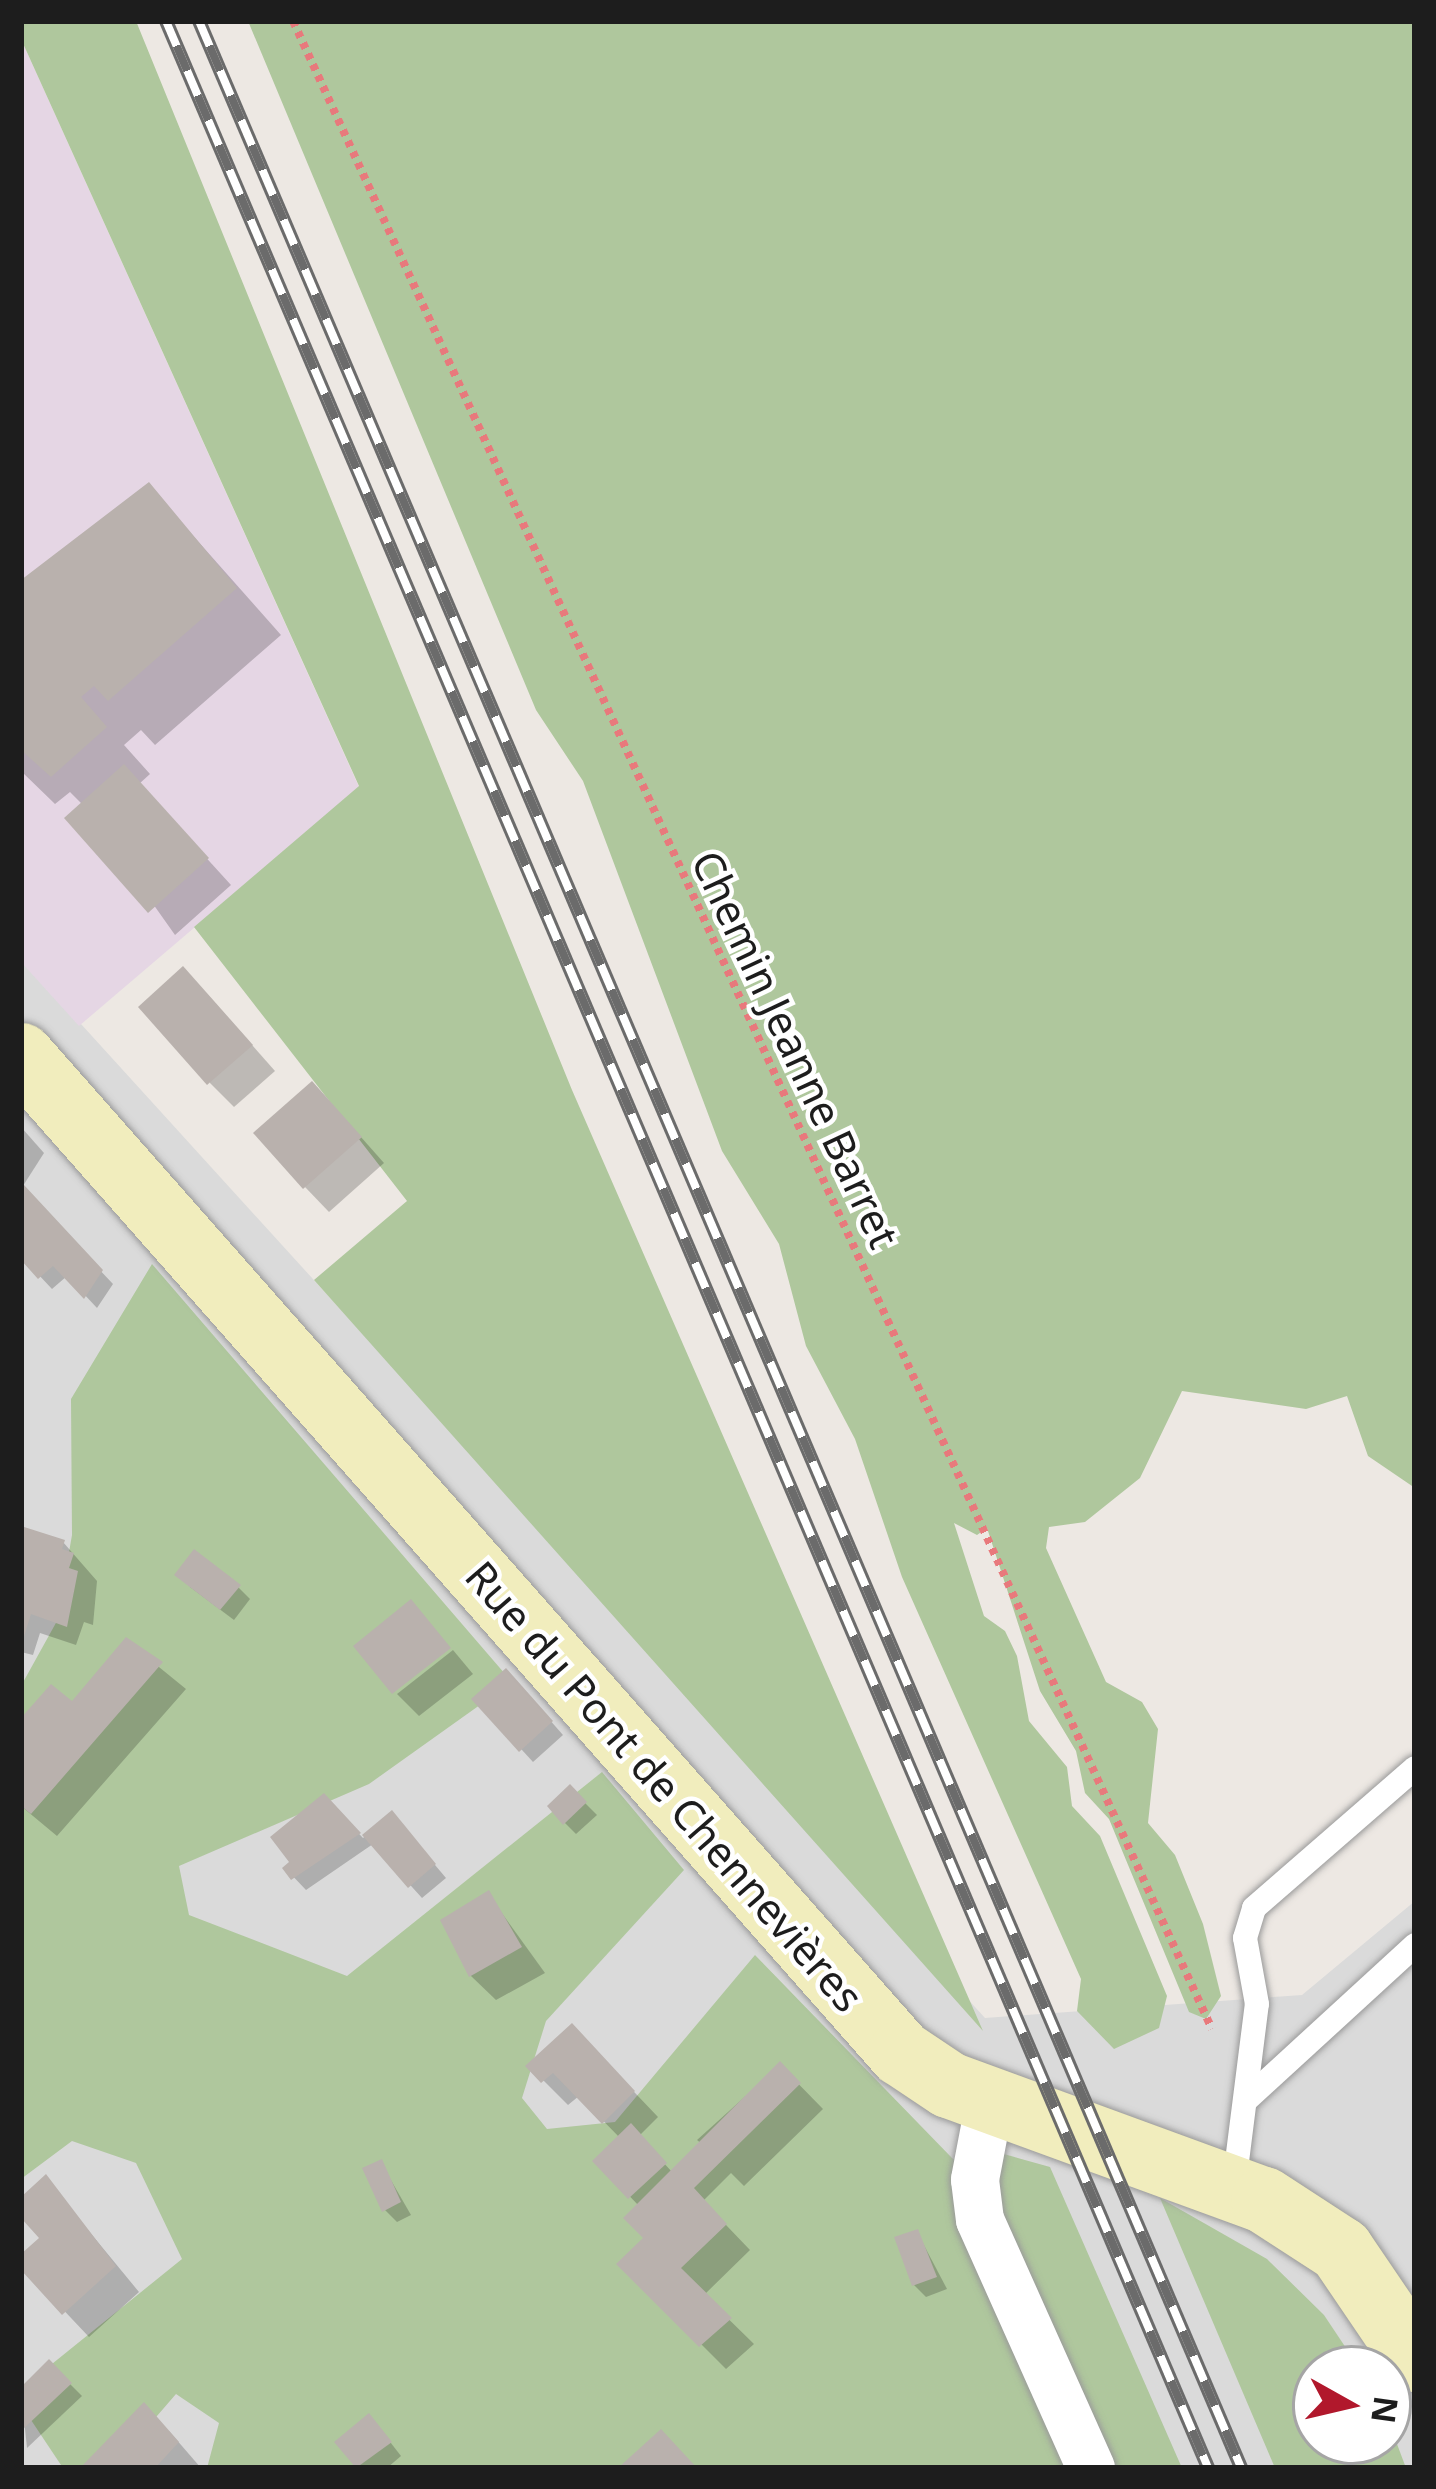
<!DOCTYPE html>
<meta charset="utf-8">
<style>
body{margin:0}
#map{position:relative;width:1436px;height:2489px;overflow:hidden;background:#ede8e3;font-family:"Noto Sans",sans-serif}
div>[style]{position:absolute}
.residential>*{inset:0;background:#dadada}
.industrial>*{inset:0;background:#e5d6e4}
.forest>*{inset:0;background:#afc79d}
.shadow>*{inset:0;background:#0003}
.building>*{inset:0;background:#b9b1ad}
.path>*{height:8px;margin-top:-4px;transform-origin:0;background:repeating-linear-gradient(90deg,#e8797c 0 6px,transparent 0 12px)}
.roads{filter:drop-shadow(0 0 3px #9a9a9a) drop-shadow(0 0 3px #9a9a9a)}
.service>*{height:24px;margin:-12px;padding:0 12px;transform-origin:12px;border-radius:12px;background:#fff}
.minor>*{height:48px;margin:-24px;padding:0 24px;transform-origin:24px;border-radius:24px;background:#fff}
.secondary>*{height:66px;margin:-33px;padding:0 33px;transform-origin:33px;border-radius:33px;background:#f1edbd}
.rail>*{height:14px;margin-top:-7px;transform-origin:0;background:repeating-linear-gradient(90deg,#fff 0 27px,#6b6b6b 0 54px);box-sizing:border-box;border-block:3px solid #6b6b6b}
span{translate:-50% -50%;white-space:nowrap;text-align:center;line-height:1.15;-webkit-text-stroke:9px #fff;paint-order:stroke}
.street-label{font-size:42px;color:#1d1d1d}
.frame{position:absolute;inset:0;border:24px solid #1d1d1d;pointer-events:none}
.north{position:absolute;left:1292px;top:2345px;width:120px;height:120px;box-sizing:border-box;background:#fff;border:3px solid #a5a5a5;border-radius:50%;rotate:98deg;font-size:33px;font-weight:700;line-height:48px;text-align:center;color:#1d1d1d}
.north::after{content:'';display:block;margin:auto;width:42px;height:54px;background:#b1182c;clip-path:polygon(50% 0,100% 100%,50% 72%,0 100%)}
</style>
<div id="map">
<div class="residential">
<div style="clip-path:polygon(evenodd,21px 958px,985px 2018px,1302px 1995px,1415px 1901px,1415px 2468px,21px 2468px,21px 958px,1316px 2369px,1388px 2369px,1388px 2441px,1316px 2441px,1316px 2369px)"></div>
</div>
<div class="industrial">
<div style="clip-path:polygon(21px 39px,359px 787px,79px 1026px,21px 962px)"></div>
</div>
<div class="forest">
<div style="clip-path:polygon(21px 21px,136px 21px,572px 1090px,983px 2031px,314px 1280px,407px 1201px,194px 927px,359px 786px,21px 39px)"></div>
<div style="clip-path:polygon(248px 21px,1415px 21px,1415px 1488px,1368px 1456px,1347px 1396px,1306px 1409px,1182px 1391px,1140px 1478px,1085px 1522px,1049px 1527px,1046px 1548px,1106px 1682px,1142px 1702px,1158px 1729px,1148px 1823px,1175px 1855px,1203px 1924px,1221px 1996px,1206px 2019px,1189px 2012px,1109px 1819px,1085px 1793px,1076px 1751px,1040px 1691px,987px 1528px,977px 1535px,954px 1523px,984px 1616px,1005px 1631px,1017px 1656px,1029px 1721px,1067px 1767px,1072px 1806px,1100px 1836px,1167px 1996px,1159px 2028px,1114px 2049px,1077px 2011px,1081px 1979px,902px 1577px,855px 1439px,806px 1346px,779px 1244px,722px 1151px,583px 781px,536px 710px)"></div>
<div style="clip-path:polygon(152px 1264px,512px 1682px,369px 1784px,179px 1866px,189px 1915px,347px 1976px,602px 1772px,684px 1870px,546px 2021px,522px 2098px,547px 2129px,615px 2122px,755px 1955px,952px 2158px,979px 2178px,1004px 2154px,1050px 2167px,1182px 2468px,207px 2468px,219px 2423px,176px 2394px,112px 2468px,63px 2468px,21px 2405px,21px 2389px,182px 2259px,136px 2163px,72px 2141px,21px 2179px,21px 1686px,57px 1621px,72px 1535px,71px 1399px)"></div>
<div style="clip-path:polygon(1160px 2198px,1267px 2259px,1324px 2315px,1360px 2369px,1316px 2369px,1316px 2441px,1388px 2441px,1388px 2420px,1406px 2468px,1275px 2468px)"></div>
</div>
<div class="shadow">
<div style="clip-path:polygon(149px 486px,281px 635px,155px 745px,141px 730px,124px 745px,150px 774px,139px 784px,231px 885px,175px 935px,83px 805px,70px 792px,55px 804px,21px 771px,21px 584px)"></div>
<div style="clip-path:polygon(208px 995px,275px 1071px,234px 1107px,210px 1083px)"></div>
<div style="clip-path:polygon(337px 1110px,384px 1163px,329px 1212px,305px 1187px)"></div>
<div style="clip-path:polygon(21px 1127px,44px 1153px,21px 1189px)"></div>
<div style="clip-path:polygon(25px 1191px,113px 1284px,97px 1308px,67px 1276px,52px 1289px,21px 1256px,21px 1233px,33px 1221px,21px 1209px)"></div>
<div style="clip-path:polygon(21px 1530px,63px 1542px,97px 1581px,93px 1625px,84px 1622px,76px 1645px,40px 1633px,33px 1655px,21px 1652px)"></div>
<div style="clip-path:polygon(190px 1587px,238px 1587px,250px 1599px,234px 1620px)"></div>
<div style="clip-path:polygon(127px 1641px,186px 1689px,57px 1836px,21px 1806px,21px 1727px,72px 1705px)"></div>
<div style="clip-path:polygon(453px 1650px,473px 1674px,419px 1716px,397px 1694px)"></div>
<div style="clip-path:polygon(518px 1684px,563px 1735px,533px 1762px,475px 1699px)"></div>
<div style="clip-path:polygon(570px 1788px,597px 1815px,576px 1834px,565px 1823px)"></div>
<div style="clip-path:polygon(324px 1797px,363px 1838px,392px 1814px,446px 1878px,422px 1898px,373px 1844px,306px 1890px,286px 1869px)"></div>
<div style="clip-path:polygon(488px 1894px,545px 1973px,496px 2000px,471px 1976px,444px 1921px)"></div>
<div style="clip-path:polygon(596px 2052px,658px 2117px,639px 2136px,673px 2173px,703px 2145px,697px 2140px,780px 2065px,823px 2109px,744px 2186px,731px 2173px,703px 2201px,750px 2250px,704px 2295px,754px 2344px,726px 2369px,621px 2264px,647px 2238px,639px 2206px,596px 2161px,620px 2138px,579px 2096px,568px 2105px,529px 2066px)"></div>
<div style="clip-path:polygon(381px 2163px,411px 2215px,397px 2222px,385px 2210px)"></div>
<div style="clip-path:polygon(46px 2179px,139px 2292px,89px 2337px,21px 2265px,43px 2238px,21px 2213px,21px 2201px)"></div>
<div style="clip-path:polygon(917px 2232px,947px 2289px,926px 2297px,914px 2285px)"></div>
<div style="clip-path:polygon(49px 2363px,82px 2396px,27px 2448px,21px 2391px)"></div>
<div style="clip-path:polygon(380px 2429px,401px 2456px,387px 2468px,359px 2468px,339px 2443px)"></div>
<div style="clip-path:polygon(169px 2431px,201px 2468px,85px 2467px)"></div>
</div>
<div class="building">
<div style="clip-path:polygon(149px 482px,237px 588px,108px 701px,94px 686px,81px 697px,107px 727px,51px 777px,21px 750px,21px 580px)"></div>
<div style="clip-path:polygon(124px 764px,209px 858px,148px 913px,64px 818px)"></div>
<div style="clip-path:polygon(183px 966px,253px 1045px,207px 1085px,138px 1007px)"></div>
<div style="clip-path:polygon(312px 1081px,362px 1137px,303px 1189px,253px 1133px)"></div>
<div style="clip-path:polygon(24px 1185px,103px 1270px,84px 1299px,53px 1266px,38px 1279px,21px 1260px)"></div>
<div style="clip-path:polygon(21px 1526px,65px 1540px,62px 1549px,74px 1553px,69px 1568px,78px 1571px,67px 1627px,31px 1614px,22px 1643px)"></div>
<div style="clip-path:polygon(194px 1549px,241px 1585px,220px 1610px,174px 1575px)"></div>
<div style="clip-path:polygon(411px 1599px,451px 1648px,392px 1694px,353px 1646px)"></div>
<div style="clip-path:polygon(126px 1637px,163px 1662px,31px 1814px,21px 1806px,21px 1718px,51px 1684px,72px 1701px)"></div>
<div style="clip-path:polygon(506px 1668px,553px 1721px,519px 1752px,471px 1699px)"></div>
<div style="clip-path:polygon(570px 1784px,587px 1802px,563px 1825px,547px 1806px)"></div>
<div style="clip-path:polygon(324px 1793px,361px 1833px,291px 1880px,282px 1868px,289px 1862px,270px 1837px)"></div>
<div style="clip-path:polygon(392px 1810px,436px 1864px,408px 1888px,362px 1835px)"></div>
<div style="clip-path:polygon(489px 1890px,522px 1947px,469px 1977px,440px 1920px)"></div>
<div style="clip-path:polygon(572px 2023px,635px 2091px,602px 2124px,553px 2073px,541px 2083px,525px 2066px)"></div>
<div style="clip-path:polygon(780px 2061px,801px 2083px,694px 2188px,727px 2224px,681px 2268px,732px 2318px,699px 2347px,616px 2264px,643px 2238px,623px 2218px)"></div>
<div style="clip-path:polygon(631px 2123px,667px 2163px,628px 2199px,592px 2161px)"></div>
<div style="clip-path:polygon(382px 2159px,401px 2202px,382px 2212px,362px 2168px)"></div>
<div style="clip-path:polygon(46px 2174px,116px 2266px,62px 2315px,21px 2270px,21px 2254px,39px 2238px,21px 2218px,21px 2197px)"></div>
<div style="clip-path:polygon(918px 2229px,937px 2277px,912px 2286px,894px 2237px)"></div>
<div style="clip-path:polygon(49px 2359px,72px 2383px,21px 2431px,21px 2387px)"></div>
<div style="clip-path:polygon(144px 2402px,179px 2442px,155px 2468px,80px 2468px)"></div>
<div style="clip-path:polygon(369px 2413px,392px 2442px,356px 2468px,334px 2442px)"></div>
<div style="clip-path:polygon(661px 2429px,697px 2468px,618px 2468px)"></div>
</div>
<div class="path">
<div style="left:293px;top:21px;width:2208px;rotate:65.41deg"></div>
</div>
<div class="roads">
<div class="service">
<div style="left:1245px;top:2101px;width:231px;rotate:-42.5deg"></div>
<div style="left:1234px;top:2185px;width:182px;rotate:-82.8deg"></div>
<div style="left:1257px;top:2004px;width:67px;rotate:-100.3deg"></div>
<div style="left:1245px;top:1938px;width:31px;rotate:-73deg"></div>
<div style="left:1254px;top:1908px;width:213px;rotate:-41deg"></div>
</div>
<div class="minor">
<div style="left:990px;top:2101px;width:80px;rotate:100.8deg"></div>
<div style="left:975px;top:2180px;width:40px;rotate:82.9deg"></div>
<div style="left:980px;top:2220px;width:272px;rotate:65.9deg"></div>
</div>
<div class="secondary">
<div style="left:21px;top:1056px;width:1330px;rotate:48.57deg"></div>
<div style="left:901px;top:2053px;width:58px;rotate:33.7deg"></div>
<div style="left:949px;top:2085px;width:335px;rotate:20.1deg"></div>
<div style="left:1264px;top:2200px;width:92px;rotate:33deg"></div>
<div style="left:1341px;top:2250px;width:132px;rotate:55.8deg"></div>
</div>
</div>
<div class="rail">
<div style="left:166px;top:21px;width:2660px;rotate:66.93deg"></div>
<div style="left:199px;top:21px;width:2660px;rotate:66.93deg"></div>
</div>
<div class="street-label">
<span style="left:796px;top:1049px;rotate:65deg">Chemin Jeanne Barret</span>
<span style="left:665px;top:1786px;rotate:49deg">Rue du Pont de Chennevières</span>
</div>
<div class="frame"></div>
<div class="north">N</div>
</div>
